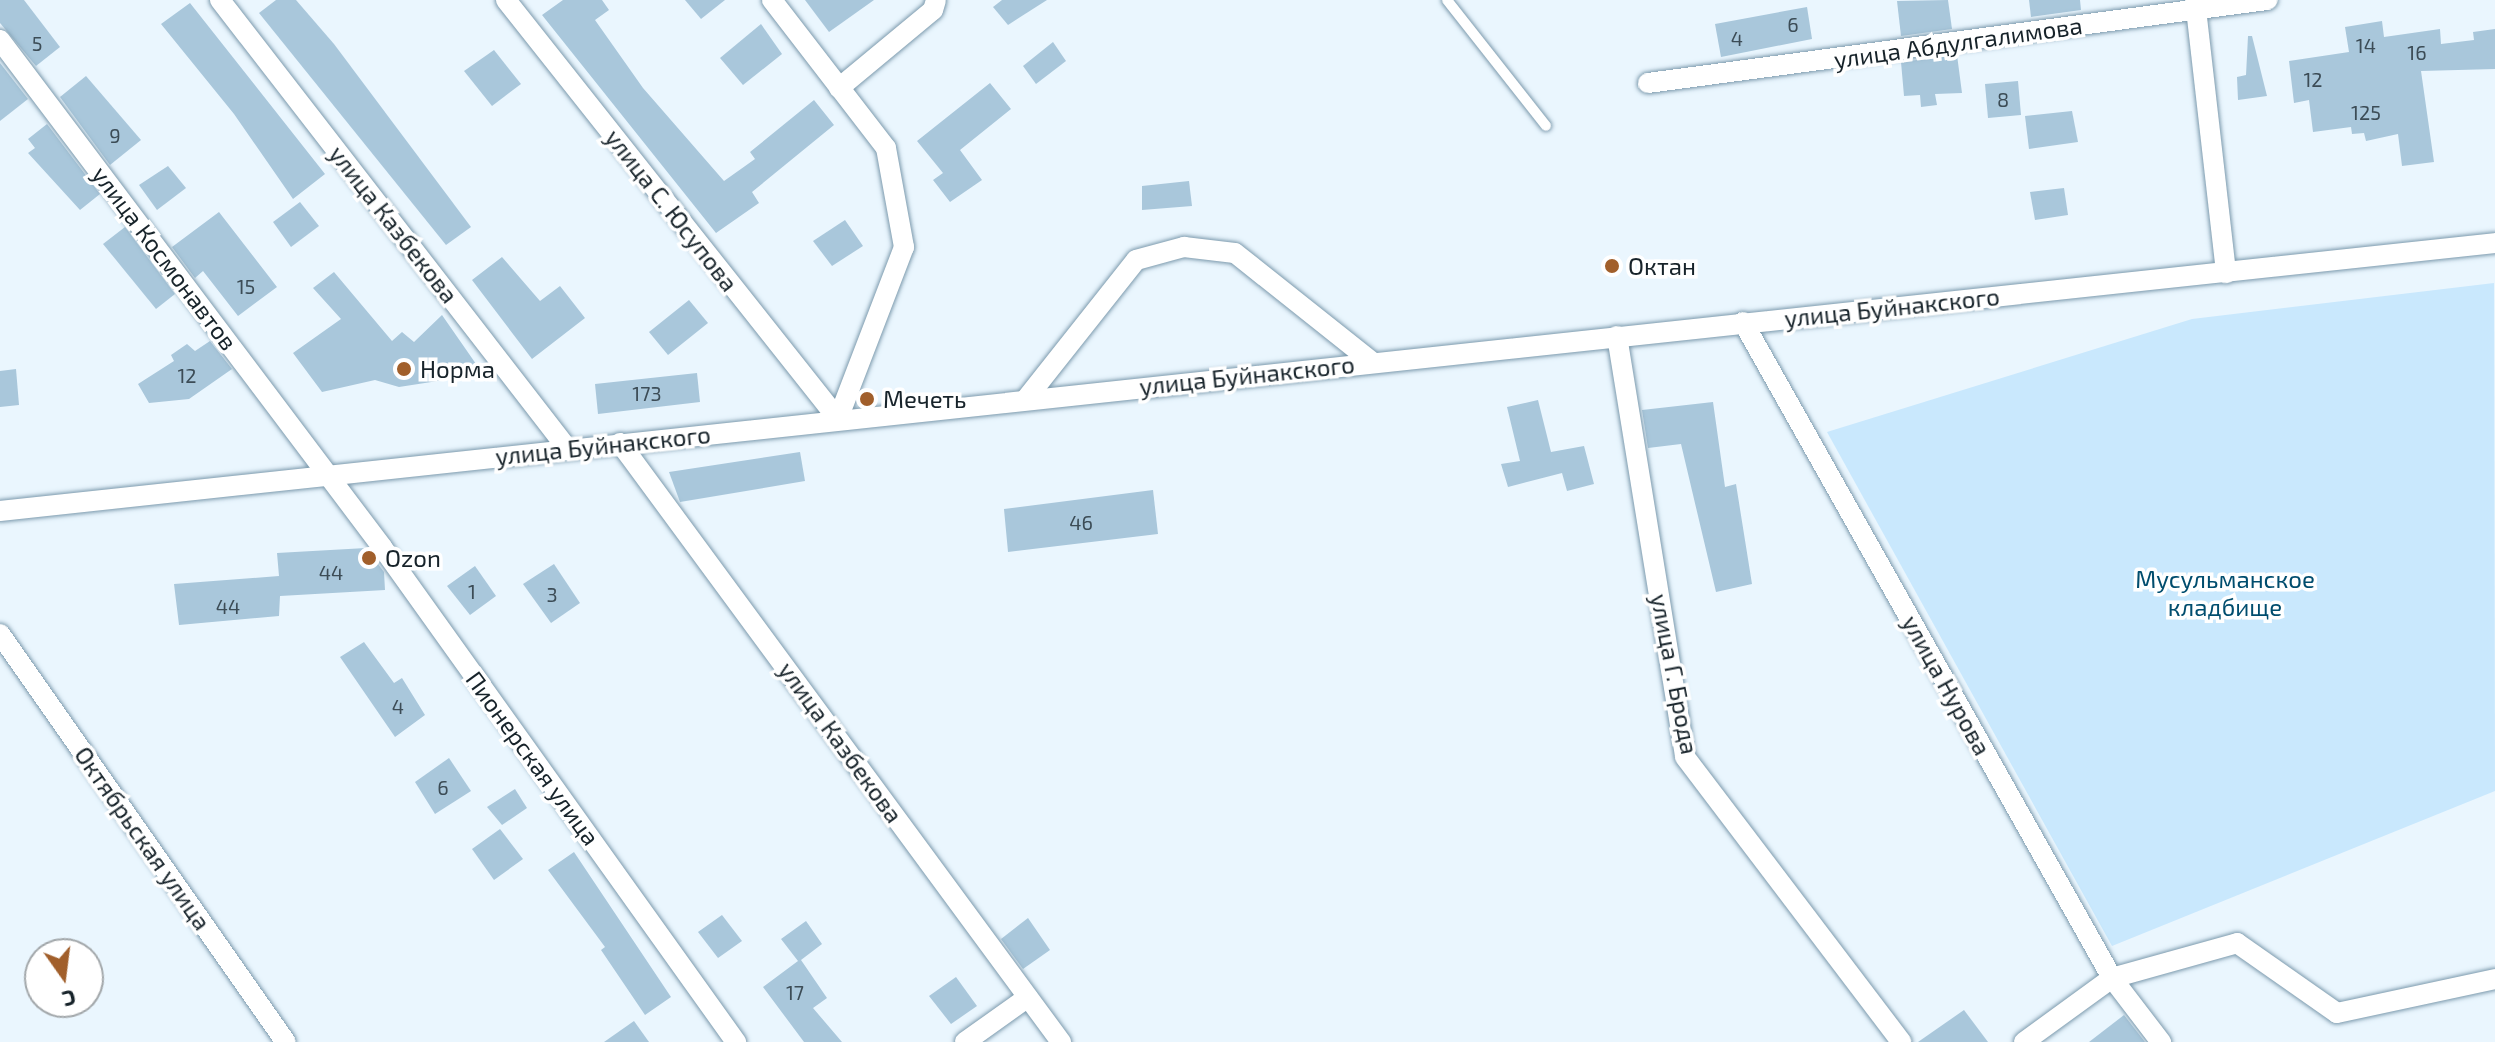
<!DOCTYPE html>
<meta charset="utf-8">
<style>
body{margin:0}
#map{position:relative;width:2495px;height:1042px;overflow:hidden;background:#eaf6fe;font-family:"Exo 2",sans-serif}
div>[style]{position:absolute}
.green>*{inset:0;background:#c9e8fd}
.building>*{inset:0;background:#a9c7db}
.roads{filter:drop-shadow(0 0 2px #7c9aad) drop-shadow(0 0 2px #7c9aad)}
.service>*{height:10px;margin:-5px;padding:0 5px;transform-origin:5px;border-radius:5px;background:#fff}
.minor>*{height:20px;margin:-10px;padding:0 10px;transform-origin:10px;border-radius:10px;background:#fff}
.dots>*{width:22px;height:22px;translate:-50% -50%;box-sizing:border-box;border:4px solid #fff;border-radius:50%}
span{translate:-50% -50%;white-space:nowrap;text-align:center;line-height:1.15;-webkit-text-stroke:7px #fff;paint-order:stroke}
.number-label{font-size:20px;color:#3c4c56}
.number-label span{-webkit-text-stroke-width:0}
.street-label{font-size:24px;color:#17232a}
.poi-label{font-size:24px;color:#17232a}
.left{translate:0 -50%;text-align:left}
.park-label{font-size:24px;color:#004d6e}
.north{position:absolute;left:24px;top:938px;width:80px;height:80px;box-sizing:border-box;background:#fff;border:2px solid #a2a7aa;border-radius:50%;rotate:166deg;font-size:22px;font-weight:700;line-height:32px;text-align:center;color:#17232a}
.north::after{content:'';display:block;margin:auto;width:28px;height:36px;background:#a15f2b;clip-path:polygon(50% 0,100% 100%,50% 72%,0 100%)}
</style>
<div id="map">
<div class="green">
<div style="clip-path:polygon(2494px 283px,2495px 791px,2112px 946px,1827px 432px,2192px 319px)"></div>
</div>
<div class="building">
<div style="clip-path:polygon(0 0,24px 0,60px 47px,36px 66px,0 23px)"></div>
<div style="clip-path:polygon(276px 0,296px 0,334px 44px,471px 227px,446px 245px,259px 13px)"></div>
<div style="clip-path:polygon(563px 0,602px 0,609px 10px,595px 20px,643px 88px,724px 181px,755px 159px,750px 152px,814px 100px,834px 125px,752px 192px,759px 203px,716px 233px,542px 15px)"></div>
<div style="clip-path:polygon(685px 0,725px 0,701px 19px)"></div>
<div style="clip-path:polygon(805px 0,874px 0,829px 32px)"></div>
<div style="clip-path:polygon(1002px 0,1047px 0,1008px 25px,993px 7px)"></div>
<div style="clip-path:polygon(1948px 0,1952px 29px,1901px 36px,1897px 1px)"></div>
<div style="clip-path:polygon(2029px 0,2080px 0,2081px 10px,2031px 17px)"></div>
<div style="clip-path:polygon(190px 3px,325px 174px,293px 199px,234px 114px,161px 24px)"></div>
<div style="clip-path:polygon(1807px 7px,1812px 39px,1721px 57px,1715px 24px)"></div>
<div style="clip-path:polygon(2382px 21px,2384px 37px,2440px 29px,2441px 44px,2474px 40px,2473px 32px,2495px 29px,2495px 69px,2421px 71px,2434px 162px,2402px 166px,2398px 134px,2366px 141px,2364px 133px,2352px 134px,2351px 127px,2313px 132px,2309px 100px,2294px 103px,2289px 61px,2349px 52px,2345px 27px)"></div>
<div style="clip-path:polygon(761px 24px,782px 54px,743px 85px,720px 58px)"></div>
<div style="clip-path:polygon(2248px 36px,2252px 36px,2267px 96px,2238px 100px,2237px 77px,2246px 75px)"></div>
<div style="clip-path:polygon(1053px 42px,1066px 61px,1036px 84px,1023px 66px)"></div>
<div style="clip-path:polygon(494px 50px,521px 84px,492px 106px,464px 71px)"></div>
<div style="clip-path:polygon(1957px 55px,1962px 93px,1935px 94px,1937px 105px,1921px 107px,1920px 95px,1904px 96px,1901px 62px)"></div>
<div style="clip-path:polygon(0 63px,28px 99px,0 121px)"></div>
<div style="clip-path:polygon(86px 76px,141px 140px,110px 165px,60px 97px)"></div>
<div style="clip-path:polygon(2018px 81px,2021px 115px,1988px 118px,1985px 84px)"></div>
<div style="clip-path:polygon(990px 83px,1011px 109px,960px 150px,982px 180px,950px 202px,933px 180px,943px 173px,917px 141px)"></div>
<div style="clip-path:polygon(2072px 111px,2078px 142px,2029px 149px,2025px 116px)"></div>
<div style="clip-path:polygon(47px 124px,100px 194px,80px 210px,28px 153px,35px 148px,28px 139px)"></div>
<div style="clip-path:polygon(168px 166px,186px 188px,157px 210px,139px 185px)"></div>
<div style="clip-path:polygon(1189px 181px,1192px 206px,1142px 210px,1142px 186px)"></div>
<div style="clip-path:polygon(2064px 188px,2068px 215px,2035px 220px,2030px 192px)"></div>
<div style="clip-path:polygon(300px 202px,319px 226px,291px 247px,273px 222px)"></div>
<div style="clip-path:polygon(219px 212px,277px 287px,238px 316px,203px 271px,195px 278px,172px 247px)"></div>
<div style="clip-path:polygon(845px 220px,863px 246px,832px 266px,813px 241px)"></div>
<div style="clip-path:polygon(125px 227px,175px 294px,156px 309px,103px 244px)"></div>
<div style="clip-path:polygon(502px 257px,540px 301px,560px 286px,585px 318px,532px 359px,472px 280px)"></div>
<div style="clip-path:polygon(334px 272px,392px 341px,402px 332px,414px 342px,442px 315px,483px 374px,399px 387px,375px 380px,322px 392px,293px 353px,341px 319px,313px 288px)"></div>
<div style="clip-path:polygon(689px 300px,708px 323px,668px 355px,649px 332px)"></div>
<div style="clip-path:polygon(210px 341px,232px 369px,189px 399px,149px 403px,138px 384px,174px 361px,171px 355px,187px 344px,195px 351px)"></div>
<div style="clip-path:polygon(16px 369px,19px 405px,0 407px,0 371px)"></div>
<div style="clip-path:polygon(697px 373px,700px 402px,598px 414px,595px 384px)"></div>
<div style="clip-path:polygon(1538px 400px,1551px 452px,1584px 446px,1594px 484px,1567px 491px,1562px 473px,1508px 487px,1501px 464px,1520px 461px,1507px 407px)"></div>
<div style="clip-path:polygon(1713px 402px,1725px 487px,1736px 484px,1752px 584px,1716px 592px,1681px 444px,1648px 448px,1642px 410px)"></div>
<div style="clip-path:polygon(800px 452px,805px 481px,680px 502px,669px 472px)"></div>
<div style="clip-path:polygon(1153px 490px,1158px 534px,1008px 552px,1004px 509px)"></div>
<div style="clip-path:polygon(366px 548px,384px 572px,385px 590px,280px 596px,279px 616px,179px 625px,174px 584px,279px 576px,277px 553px)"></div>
<div style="clip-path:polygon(554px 564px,580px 603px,551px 623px,523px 584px)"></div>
<div style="clip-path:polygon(475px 566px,496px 596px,470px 615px,447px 586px)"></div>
<div style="clip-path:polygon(364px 642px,394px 683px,402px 678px,425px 715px,395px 737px,340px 657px)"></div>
<div style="clip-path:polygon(449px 758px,471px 791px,435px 814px,415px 782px)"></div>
<div style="clip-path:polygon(515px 789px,527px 808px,502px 825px,487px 807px)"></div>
<div style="clip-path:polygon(500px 829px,523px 859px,494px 880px,472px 849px)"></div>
<div style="clip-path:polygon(574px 852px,671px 997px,645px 1015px,601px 950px,605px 947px,548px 870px)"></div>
<div style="clip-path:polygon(722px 915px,742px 941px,718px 958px,698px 932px)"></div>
<div style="clip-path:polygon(1028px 918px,1050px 950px,1023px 969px,1001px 939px)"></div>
<div style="clip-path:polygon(806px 921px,822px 944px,801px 960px,827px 998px,813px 1008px,842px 1042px,804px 1042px,763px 987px,798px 961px,781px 939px)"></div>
<div style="clip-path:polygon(956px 977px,977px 1006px,951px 1024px,929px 996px)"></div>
<div style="clip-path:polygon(1964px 1010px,1988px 1042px,1918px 1042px)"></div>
<div style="clip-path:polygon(2124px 1015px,2145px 1042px,2089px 1042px)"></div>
<div style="clip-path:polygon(634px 1021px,649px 1042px,604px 1042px)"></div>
</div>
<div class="roads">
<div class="service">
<div style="left:1447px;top:0;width:160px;rotate:51.8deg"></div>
</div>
<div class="minor">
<div style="left:220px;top:0;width:567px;rotate:52.24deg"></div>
<div style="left:506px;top:0;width:535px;rotate:51.61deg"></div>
<div style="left:772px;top:0;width:187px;rotate:52.4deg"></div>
<div style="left:886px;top:148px;width:101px;rotate:79.7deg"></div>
<div style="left:904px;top:247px;width:184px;rotate:111deg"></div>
<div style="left:2195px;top:0;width:275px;rotate:83.5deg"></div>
<div style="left:0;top:40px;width:635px;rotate:53deg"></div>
<div style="left:382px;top:547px;width:609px;rotate:54.43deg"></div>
<div style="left:1648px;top:83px;width:625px;rotate:-7.64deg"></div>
<div style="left:839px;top:88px;width:122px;rotate:-39.7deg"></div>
<div style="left:933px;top:10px;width:10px;rotate:-73deg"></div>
<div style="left:1743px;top:322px;width:753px;rotate:60.64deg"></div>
<div style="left:2112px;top:978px;width:81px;rotate:52.6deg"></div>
<div style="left:1617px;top:336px;width:426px;rotate:80.8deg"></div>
<div style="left:1685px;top:757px;width:358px;rotate:52.8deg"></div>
<div style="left:1026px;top:399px;width:177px;rotate:-51.6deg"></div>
<div style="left:1136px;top:260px;width:50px;rotate:-15.2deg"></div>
<div style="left:1184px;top:247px;width:51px;rotate:6.7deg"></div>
<div style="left:1235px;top:253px;width:175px;rotate:38.5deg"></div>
<div style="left:620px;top:443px;width:744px;rotate:53.64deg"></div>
<div style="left:0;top:511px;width:2509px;rotate:-6.13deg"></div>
<div style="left:0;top:634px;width:498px;rotate:55deg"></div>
<div style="left:965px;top:1042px;width:77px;rotate:-35.5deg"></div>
<div style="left:2024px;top:1042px;width:109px;rotate:-36deg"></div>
<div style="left:2112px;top:978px;width:130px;rotate:-15.6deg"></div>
<div style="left:2237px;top:943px;width:122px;rotate:35deg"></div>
<div style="left:2337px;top:1013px;width:162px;rotate:-12.1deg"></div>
</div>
</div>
<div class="dots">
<div style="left:1612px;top:266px;background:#a15f2b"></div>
<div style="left:404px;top:369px;background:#a15f2b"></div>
<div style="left:867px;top:399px;background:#a15f2b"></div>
<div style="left:369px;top:558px;background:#a15f2b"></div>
</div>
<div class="number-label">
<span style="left:1793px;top:24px">6</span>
<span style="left:1737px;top:38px">4</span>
<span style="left:37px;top:43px">5</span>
<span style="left:2366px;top:45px">14</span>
<span style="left:2417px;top:52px">16</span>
<span style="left:2313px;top:79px">12</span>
<span style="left:2003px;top:99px">8</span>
<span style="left:2366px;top:112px">125</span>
<span style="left:115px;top:135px">9</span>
<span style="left:246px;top:286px">15</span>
<span style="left:187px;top:375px">12</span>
<span style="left:647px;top:393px">173</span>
<span style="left:1081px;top:522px">46</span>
<span style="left:331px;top:572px">44</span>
<span style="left:472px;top:591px">1</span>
<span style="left:552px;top:594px">3</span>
<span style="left:228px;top:606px">44</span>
<span style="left:398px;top:706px">4</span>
<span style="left:443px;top:787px">6</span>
<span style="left:795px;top:992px">17</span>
</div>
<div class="street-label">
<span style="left:1958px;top:42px;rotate:-8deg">улица Абдулгалимова</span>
<span style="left:672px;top:210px;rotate:52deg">улица С. Юсупова</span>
<span style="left:394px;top:224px;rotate:52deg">улица Казбекова</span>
<span style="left:165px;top:258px;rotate:53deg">улица Космонавтов</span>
<span style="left:1892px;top:307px;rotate:-6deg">улица Буйнакского</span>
<span style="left:1247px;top:375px;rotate:-6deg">улица Буйнакского</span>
<span style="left:603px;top:445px;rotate:-6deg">улица Буйнакского</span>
<span style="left:1675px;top:674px;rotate:79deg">улица Г. Брода</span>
<span style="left:1947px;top:685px;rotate:61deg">улица Нурова</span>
<span style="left:841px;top:742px;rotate:54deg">улица Казбекова</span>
<span style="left:533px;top:758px;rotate:54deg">Пионерская улица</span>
<span style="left:143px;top:838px;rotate:55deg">Октябрьская улица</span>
</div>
<div class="poi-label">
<span class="left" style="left:1628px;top:266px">Октан</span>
<span class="left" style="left:420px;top:369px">Норма</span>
<span class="left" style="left:883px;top:399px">Мечеть</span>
<span class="left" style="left:385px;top:558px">Ozon</span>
</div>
<div class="park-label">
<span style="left:2225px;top:593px">Мусульманское<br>кладбище</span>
</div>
<div class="north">С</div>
</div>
